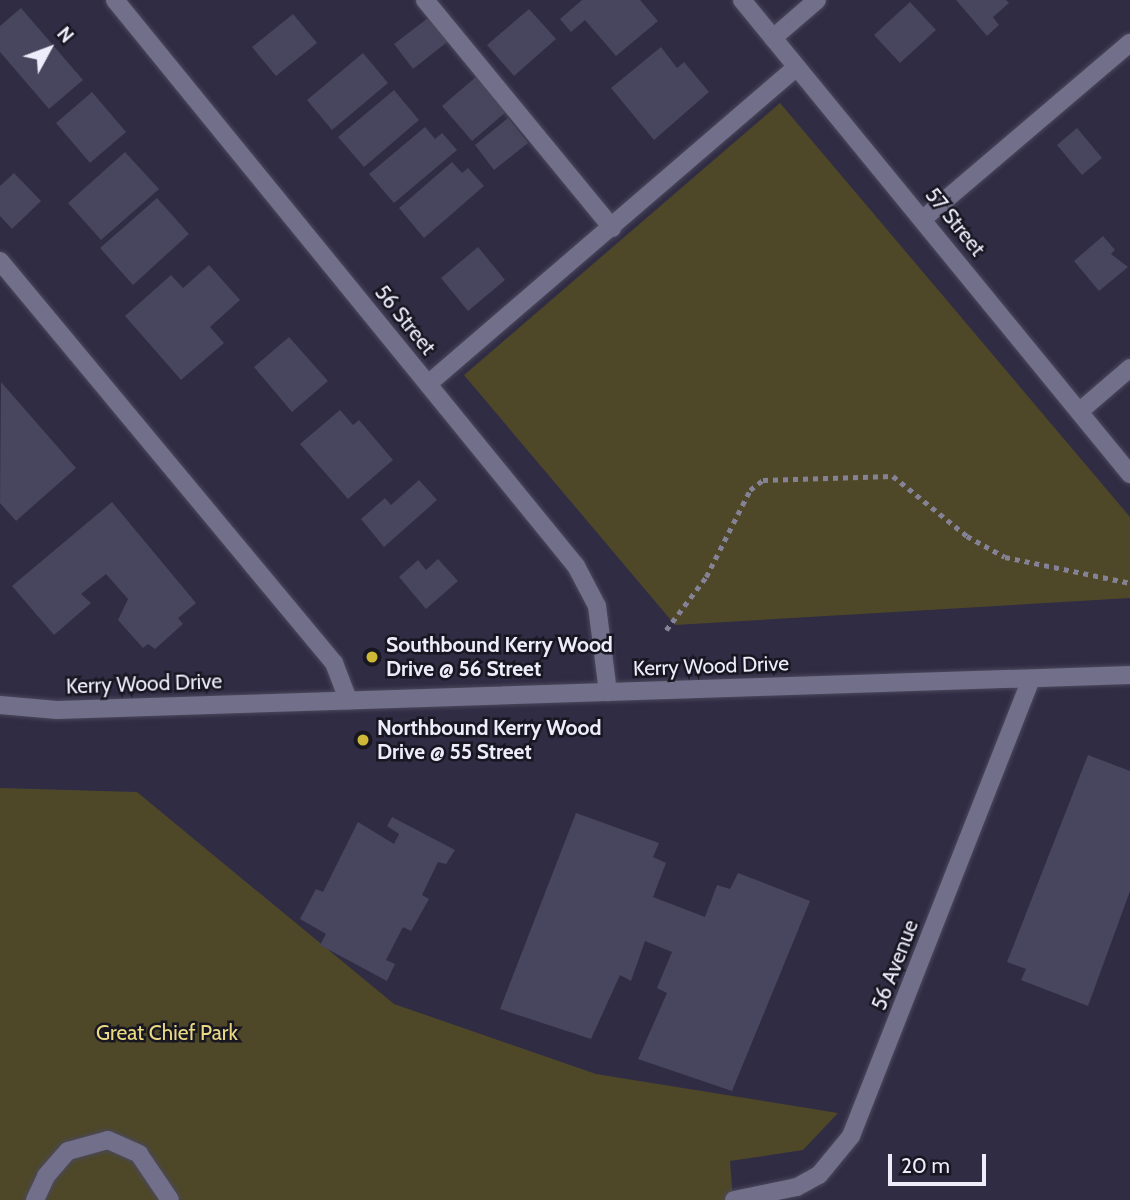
<!DOCTYPE html>
<style>
body{margin:0}
#map{position:relative;width:1130px;height:1200px;overflow:hidden;background:#302c44;font-family:Cabin,sans-serif}
div>[style]{position:absolute}
.green>*{inset:0;background:#4e4829}
.building>*{inset:0;background:#48455e}
.path>*{height:4.5px;margin-top:-2.25px;transform-origin:0;background:repeating-linear-gradient(90deg,#858296 0 5px,transparent 0 10px)}
.roads{filter:drop-shadow(0 0 2px #4b485c) drop-shadow(0 0 2px #4b485c)}
.lane>*{height:18px;margin:-9px;padding:0 9px;transform-origin:9px;border-radius:9px;background:#726f8b}
.street>*{height:18px;margin:-9px;padding:0 9px;transform-origin:9px;border-radius:9px;background:#726f8b}
.secondary>*{height:18px;margin:-9px;padding:0 9px;transform-origin:9px;border-radius:9px;background:#726f8b}
.dots>*{width:19px;height:19px;translate:-50% -50%;box-sizing:border-box;border:4px solid #181721;border-radius:50%}
span{translate:-50% -50%;white-space:nowrap;text-align:center;line-height:1.15;-webkit-text-stroke:5px #181721;paint-order:stroke}
.street-label{font-size:21px;color:#edecfb}
.poi-label{font-size:21px;color:#edecfb;font-weight:700}
.left{translate:0 -50%;text-align:left}
.park-label{font-size:21px;color:#e9d983}
.north{position:absolute;left:14px;top:14px;width:70px;height:70px;-webkit-text-stroke:5px #181721;paint-order:stroke;rotate:49deg;font-size:19px;font-weight:700;line-height:28px;text-align:center;color:#edecfb}
.north::after{content:'';display:block;margin:auto;width:24px;height:32px;background:#edecfb;clip-path:polygon(50% 0,100% 100%,50% 72%,0 100%)}
.scale{position:absolute;left:888px;top:1154px;width:98px;height:32px;box-sizing:border-box;border:4px solid #edecfb;border-top:0;padding-left:9px;font-size:21px;line-height:24px;white-space:nowrap;color:#edecfb;-webkit-text-stroke:5px #181721;paint-order:stroke}
</style>
<div id="map">
<div class="green">
<div style="clip-path:polygon(780px 103px,1130px 517px,1130px 598px,675px 625px,464px 375px)"></div>
<div style="clip-path:polygon(0 788px,137px 792px,394px 1004px,596px 1074px,838px 1113px,803px 1150px,730px 1161px,733px 1200px,0 1200px)"></div>
</div>
<div class="building">
<div style="clip-path:polygon(582px 0,640px 0,658px 21px,616px 56px,585px 20px,571px 32px,560px 19px)"></div>
<div style="clip-path:polygon(956px 0,1006px 0,1009px 3px,993px 17px,999px 25px,987px 36px)"></div>
<div style="clip-path:polygon(910px 2px,936px 30px,900px 63px,874px 35px)"></div>
<div style="clip-path:polygon(21px 8px,83px 80px,49px 109px,0 52px,0 26px)"></div>
<div style="clip-path:polygon(529px 9px,556px 39px,514px 76px,487px 45px)"></div>
<div style="clip-path:polygon(293px 14px,317px 43px,276px 76px,252px 47px)"></div>
<div style="clip-path:polygon(432px 15px,451px 39px,413px 69px,394px 44px)"></div>
<div style="clip-path:polygon(661px 47px,677px 68px,684px 62px,709px 92px,654px 140px,611px 88px)"></div>
<div style="clip-path:polygon(363px 53px,388px 83px,332px 130px,307px 100px)"></div>
<div style="clip-path:polygon(477px 76px,507px 111px,472px 141px,442px 106px)"></div>
<div style="clip-path:polygon(394px 90px,419px 120px,364px 167px,338px 137px)"></div>
<div style="clip-path:polygon(92px 92px,126px 132px,90px 163px,56px 123px)"></div>
<div style="clip-path:polygon(508px 118px,528px 143px,494px 170px,475px 145px)"></div>
<div style="clip-path:polygon(425px 127px,435px 139px,442px 133px,457px 150px,394px 203px,369px 174px)"></div>
<div style="clip-path:polygon(1077px 128px,1102px 158px,1082px 175px,1057px 145px)"></div>
<div style="clip-path:polygon(125px 152px,159px 189px,101px 240px,68px 203px)"></div>
<div style="clip-path:polygon(452px 162px,462px 173px,468px 168px,484px 186px,424px 238px,399px 208px)"></div>
<div style="clip-path:polygon(14px 173px,41px 201px,12px 229px,0 216px,0 186px)"></div>
<div style="clip-path:polygon(157px 198px,189px 234px,133px 285px,100px 248px)"></div>
<div style="clip-path:polygon(1103px 236px,1115px 250px,1111px 254px,1128px 267px,1099px 291px,1074px 261px)"></div>
<div style="clip-path:polygon(478px 247px,505px 280px,468px 311px,441px 278px)"></div>
<div style="clip-path:polygon(209px 265px,240px 300px,210px 327px,224px 343px,181px 380px,125px 316px,171px 275px,183px 288px)"></div>
<div style="clip-path:polygon(289px 337px,328px 381px,292px 412px,254px 367px)"></div>
<div style="clip-path:polygon(1px 382px,76px 468px,16px 521px,0 503px)"></div>
<div style="clip-path:polygon(340px 410px,353px 425px,359px 420px,393px 460px,348px 499px,300px 444px)"></div>
<div style="clip-path:polygon(419px 480px,437px 500px,384px 547px,361px 519px,385px 498px,391px 505px)"></div>
<div style="clip-path:polygon(112px 502px,196px 603px,178px 618px,183px 624px,155px 649px,148px 644px,143px 648px,118px 620px,128px 599px,106px 574px,81px 594px,91px 603px,54px 635px,12px 586px)"></div>
<div style="clip-path:polygon(438px 559px,458px 581px,426px 609px,399px 577px,418px 560px,426px 570px)"></div>
<div style="clip-path:polygon(1088px 755px,1130px 771px,1130px 891px,1088px 1006px,1021px 980px,1026px 969px,1007px 962px)"></div>
<div style="clip-path:polygon(576px 813px,659px 843px,653px 857px,666px 863px,653px 897px,705px 917px,717px 885px,730px 889px,738px 873px,810px 901px,732px 1091px,638px 1059px,667px 993px,657px 988px,672px 952px,645px 941px,631px 981px,620px 975px,591px 1039px,500px 1009px)"></div>
<div style="clip-path:polygon(392px 817px,455px 850px,446px 864px,438px 862px,422px 895px,429px 899px,411px 931px,403px 927px,386px 960px,395px 964px,387px 981px,320px 945px,326px 934px,300px 919px,316px 889px,323px 892px,358px 822px,394px 844px,399px 834px,387px 826px)"></div>
</div>
<div class="path">
<div style="left:666px;top:630px;width:66px;rotate:-53deg"></div>
<div style="left:706px;top:577px;width:97px;rotate:-63.2deg"></div>
<div style="left:750px;top:490px;width:16px;rotate:-38deg"></div>
<div style="left:763px;top:480px;width:130px;rotate:-1.8deg"></div>
<div style="left:893px;top:476px;width:95px;rotate:39deg"></div>
<div style="left:967px;top:536px;width:43px;rotate:28.9deg"></div>
<div style="left:1005px;top:557px;width:128px;rotate:11.7deg"></div>
</div>
<div class="roads">
<div class="lane">
<div style="left:425px;top:0;width:295px;rotate:50.6deg"></div>
<div style="left:923px;top:219px;width:272px;rotate:-40.4deg"></div>
<div style="left:0;top:261px;width:523px;rotate:50.28deg"></div>
<div style="left:334px;top:663px;width:40px;rotate:69deg"></div>
<div style="left:428px;top:384px;width:486px;rotate:-40.7deg"></div>
<div style="left:35px;top:1200px;width:26px;rotate:-65deg"></div>
<div style="left:46px;top:1176px;width:33px;rotate:-49deg"></div>
<div style="left:68px;top:1151px;width:41px;rotate:-15.4deg"></div>
<div style="left:108px;top:1140px;width:34px;rotate:24deg"></div>
<div style="left:139px;top:1154px;width:55px;rotate:56deg"></div>
</div>
<div class="street">
<div style="left:115px;top:0;width:730px;rotate:50.84deg"></div>
<div style="left:576px;top:566px;width:45px;rotate:62.3deg"></div>
<div style="left:597px;top:606px;width:87px;rotate:82.7deg"></div>
<div style="left:742px;top:0;width:613px;rotate:50.7deg"></div>
<div style="left:773px;top:38px;width:58px;rotate:-40.8deg"></div>
<div style="left:1080px;top:411px;width:66px;rotate:-40.7deg"></div>
<div style="left:734px;top:1200px;width:64px;rotate:-11.7deg"></div>
<div style="left:797px;top:1187px;width:25px;rotate:-29deg"></div>
<div style="left:819px;top:1175px;width:50px;rotate:-50.6deg"></div>
<div style="left:851px;top:1136px;width:491px;rotate:-68.5deg"></div>
</div>
<div class="secondary">
<div style="left:0;top:705px;width:57px;rotate:5deg"></div>
<div style="left:57px;top:710px;width:1074px;rotate:-1.87deg"></div>
</div>
</div>
<div class="dots">
<div style="left:372px;top:657px;background:#cfb837"></div>
<div style="left:363px;top:740px;background:#cfb837"></div>
</div>
<div class="street-label">
<span style="left:955px;top:222px;rotate:51deg">57 Street</span>
<span style="left:405px;top:320px;rotate:51deg">56 Street</span>
<span style="left:711px;top:666px;rotate:-2deg">Kerry Wood Drive</span>
<span style="left:144px;top:684px;rotate:-2deg">Kerry Wood Drive</span>
<span style="left:895px;top:965px;rotate:-69deg">56 Avenue</span>
</div>
<div class="poi-label">
<span class="left" style="left:386px;top:657px">Southbound Kerry Wood<br>Drive @ 56 Street</span>
<span class="left" style="left:377px;top:740px">Northbound Kerry Wood<br>Drive @ 55 Street</span>
</div>
<div class="park-label">
<span style="left:167px;top:1033px">Great Chief Park</span>
</div>
<div class="north">N</div>
<div class="scale">20 m</div>
</div>
